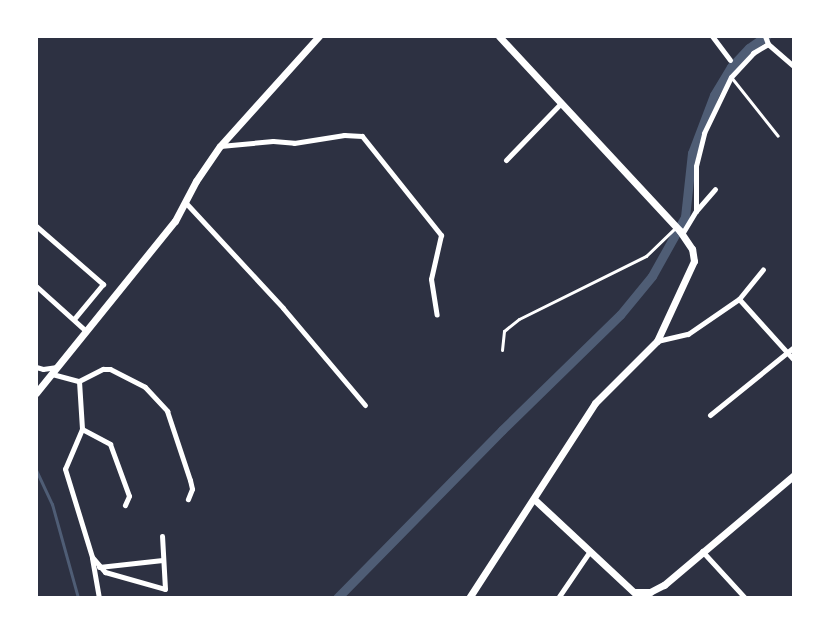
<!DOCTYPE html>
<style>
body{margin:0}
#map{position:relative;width:830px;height:634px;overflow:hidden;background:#2d3142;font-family:"Noto Sans",sans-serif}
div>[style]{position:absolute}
.stream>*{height:3px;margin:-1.5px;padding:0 1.5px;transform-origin:1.5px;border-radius:1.5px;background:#4f5d75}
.canal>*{height:9px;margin:-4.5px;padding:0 4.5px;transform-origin:4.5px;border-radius:4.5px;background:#4f5d75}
.service>*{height:3px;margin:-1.5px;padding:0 1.5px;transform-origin:1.5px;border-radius:1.5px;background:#fff}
.minor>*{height:5px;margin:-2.5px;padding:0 2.5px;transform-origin:2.5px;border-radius:2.5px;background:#fff}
.tertiary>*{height:7px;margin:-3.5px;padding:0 3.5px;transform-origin:3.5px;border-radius:3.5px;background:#fff}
span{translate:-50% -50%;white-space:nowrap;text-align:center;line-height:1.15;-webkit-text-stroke:4.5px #fff;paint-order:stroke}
.frame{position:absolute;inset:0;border:38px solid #fff;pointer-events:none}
</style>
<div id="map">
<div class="stream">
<div style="left:36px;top:470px;width:38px;rotate:65deg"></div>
<div style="left:52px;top:504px;width:98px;rotate:74.5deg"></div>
</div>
<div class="canal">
<div style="left:337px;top:598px;width:235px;rotate:-45.5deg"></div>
<div style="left:502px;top:430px;width:165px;rotate:-44.3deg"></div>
<div style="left:620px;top:315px;width:50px;rotate:-50.6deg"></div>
<div style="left:652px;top:276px;width:68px;rotate:-60.8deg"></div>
<div style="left:685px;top:217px;width:64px;rotate:-83.8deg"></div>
<div style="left:692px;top:153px;width:62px;rotate:-69.2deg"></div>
<div style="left:714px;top:95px;width:33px;rotate:-59deg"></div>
<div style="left:731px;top:67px;width:26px;rotate:-47deg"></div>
<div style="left:749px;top:48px;width:21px;rotate:-35deg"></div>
</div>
<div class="service">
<div style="left:731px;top:77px;width:75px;rotate:51.5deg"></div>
<div style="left:502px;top:350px;width:19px;rotate:-84deg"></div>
<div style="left:504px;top:331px;width:19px;rotate:-39deg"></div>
<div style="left:519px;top:319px;width:142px;rotate:-26.4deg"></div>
<div style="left:646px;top:256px;width:42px;rotate:-44deg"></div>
</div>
<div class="minor">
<div style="left:712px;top:36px;width:30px;rotate:53deg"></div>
<div style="left:765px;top:36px;width:9px;rotate:69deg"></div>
<div style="left:768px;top:44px;width:35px;rotate:41deg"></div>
<div style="left:220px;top:146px;width:53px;rotate:-5.4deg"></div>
<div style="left:273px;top:141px;width:21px;rotate:5deg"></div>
<div style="left:294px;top:143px;width:51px;rotate:-9.1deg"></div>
<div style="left:344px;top:135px;width:18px;rotate:3deg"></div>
<div style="left:362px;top:136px;width:127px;rotate:51.4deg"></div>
<div style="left:441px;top:235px;width:45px;rotate:102.8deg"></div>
<div style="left:431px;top:279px;width:36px;rotate:81deg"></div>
<div style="left:506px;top:160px;width:79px;rotate:-46deg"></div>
<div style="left:185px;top:202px;width:144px;rotate:47.2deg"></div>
<div style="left:283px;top:308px;width:127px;rotate:49.8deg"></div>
<div style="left:696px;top:211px;width:29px;rotate:-49deg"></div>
<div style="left:36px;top:226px;width:89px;rotate:40.9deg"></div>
<div style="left:103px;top:284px;width:45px;rotate:129.6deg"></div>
<div style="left:682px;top:234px;width:27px;rotate:-59deg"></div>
<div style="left:696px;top:211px;width:45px;rotate:-90deg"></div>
<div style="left:696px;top:166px;width:34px;rotate:-76deg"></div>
<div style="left:704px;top:133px;width:62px;rotate:-64.3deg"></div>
<div style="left:731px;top:77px;width:33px;rotate:-47deg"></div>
<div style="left:753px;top:53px;width:17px;rotate:-31deg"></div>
<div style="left:36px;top:286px;width:67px;rotate:42deg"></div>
<div style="left:739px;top:299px;width:82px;rotate:48deg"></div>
<div style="left:657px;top:341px;width:32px;rotate:-13deg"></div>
<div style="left:688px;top:334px;width:62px;rotate:-34.5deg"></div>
<div style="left:739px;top:299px;width:38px;rotate:-51deg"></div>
<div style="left:36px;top:367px;width:7px;rotate:16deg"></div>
<div style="left:43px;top:369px;width:14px;rotate:-8deg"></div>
<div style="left:52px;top:374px;width:28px;rotate:15deg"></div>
<div style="left:79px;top:381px;width:27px;rotate:-27deg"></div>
<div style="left:103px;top:369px;width:7px"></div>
<div style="left:110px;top:369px;width:39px;rotate:27deg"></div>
<div style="left:145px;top:387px;width:33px;rotate:47deg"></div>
<div style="left:167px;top:411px;width:73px;rotate:71.6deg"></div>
<div style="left:190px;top:480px;width:9px;rotate:77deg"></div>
<div style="left:192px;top:489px;width:11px;rotate:112deg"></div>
<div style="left:79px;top:381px;width:48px;rotate:86.4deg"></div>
<div style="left:82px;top:429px;width:43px;rotate:113deg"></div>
<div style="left:65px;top:469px;width:92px;rotate:72.9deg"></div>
<div style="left:92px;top:557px;width:20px;rotate:49deg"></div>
<div style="left:105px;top:572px;width:62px;rotate:15.8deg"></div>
<div style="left:165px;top:589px;width:53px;rotate:-93.2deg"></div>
<div style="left:710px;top:415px;width:108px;rotate:-39deg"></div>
<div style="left:82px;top:429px;width:32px;rotate:28deg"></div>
<div style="left:110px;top:444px;width:55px;rotate:69.9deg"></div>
<div style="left:129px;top:496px;width:10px;rotate:114deg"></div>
<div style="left:702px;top:551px;width:64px;rotate:47.5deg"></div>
<div style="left:92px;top:558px;width:41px;rotate:80.1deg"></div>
<div style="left:99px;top:567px;width:64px;rotate:-6.2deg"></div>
<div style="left:558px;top:598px;width:57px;rotate:-55.8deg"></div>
</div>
<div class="tertiary">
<div style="left:36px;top:393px;width:221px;rotate:-51.1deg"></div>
<div style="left:175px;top:221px;width:45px;rotate:-62.3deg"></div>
<div style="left:196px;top:181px;width:42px;rotate:-55.6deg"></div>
<div style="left:220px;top:146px;width:148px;rotate:-48deg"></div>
<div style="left:535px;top:500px;width:144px;rotate:43deg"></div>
<div style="left:635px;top:592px;width:15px"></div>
<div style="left:650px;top:592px;width:16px;rotate:-27deg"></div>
<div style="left:664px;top:585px;width:170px;rotate:-40.2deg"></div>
<div style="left:469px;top:598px;width:232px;rotate:-57.1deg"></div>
<div style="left:595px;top:403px;width:88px;rotate:-45deg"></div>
<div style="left:657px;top:341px;width:88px;rotate:-65.2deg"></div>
<div style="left:694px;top:261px;width:12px;rotate:-99deg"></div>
<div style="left:692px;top:249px;width:22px;rotate:-124deg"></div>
<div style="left:680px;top:231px;width:266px;rotate:-132.9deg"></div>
</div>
<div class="frame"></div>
</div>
